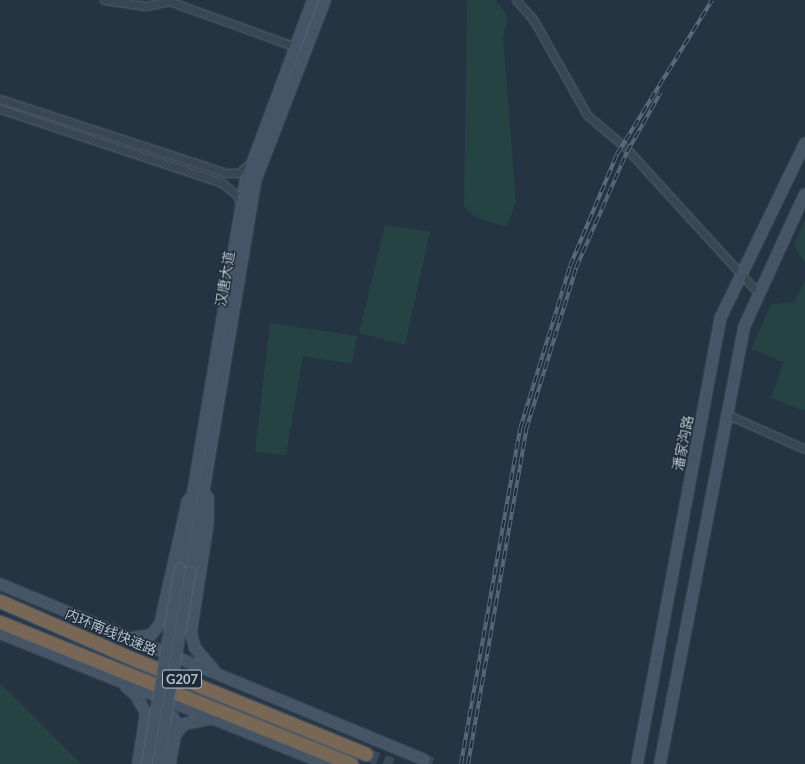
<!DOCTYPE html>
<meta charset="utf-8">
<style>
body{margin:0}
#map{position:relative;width:805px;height:764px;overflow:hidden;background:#243443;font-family:Lato,"Noto Sans SC",sans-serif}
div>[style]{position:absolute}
.green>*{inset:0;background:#264344}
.secondary-tunnel>*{height:10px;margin-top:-5px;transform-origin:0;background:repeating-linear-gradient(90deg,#3a4958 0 10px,transparent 0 15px)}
.highway-tunnel>*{height:13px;margin-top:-6.5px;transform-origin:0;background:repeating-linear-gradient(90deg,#3a4958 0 13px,transparent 0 19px)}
.roads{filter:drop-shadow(0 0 1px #576470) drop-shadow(0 0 1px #576470)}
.street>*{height:7px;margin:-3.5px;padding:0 3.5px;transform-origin:3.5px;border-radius:3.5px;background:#394653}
.secondary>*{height:10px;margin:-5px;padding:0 5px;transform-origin:5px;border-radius:5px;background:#465566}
.highway>*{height:13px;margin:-6.5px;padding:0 6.5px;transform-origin:6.5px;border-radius:6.5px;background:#796755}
.rail>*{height:4px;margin-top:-2px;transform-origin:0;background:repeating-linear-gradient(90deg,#1d2b38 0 8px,#5a6a7a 0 16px);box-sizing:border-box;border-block:1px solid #5a6a7a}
.bridges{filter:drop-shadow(0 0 1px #576470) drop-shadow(0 0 1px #576470)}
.secondary-bridge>*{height:10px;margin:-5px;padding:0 5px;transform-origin:5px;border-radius:5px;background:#465566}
span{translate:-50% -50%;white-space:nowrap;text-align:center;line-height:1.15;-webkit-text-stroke:3px #1d2b38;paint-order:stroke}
.shield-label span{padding:1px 3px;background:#1d2b38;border:1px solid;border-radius:3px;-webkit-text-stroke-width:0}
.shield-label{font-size:13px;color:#b6c1cd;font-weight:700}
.street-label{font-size:14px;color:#b6c1cd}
</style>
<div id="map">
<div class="green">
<div style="clip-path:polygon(467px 0,495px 0,508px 16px,503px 38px,516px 203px,506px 227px,475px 217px,464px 206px)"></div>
<div style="clip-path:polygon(805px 221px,805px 263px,793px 245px)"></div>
<div style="clip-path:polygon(385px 225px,430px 232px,405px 345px,359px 333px)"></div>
<div style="clip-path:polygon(805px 281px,805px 411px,771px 398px,784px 362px,751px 349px,771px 304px,794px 302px)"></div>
<div style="clip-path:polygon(270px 323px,357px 336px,352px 364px,303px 356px,286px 455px,255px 452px)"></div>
<div style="clip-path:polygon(0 685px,2px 685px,82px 764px,0 764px)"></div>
</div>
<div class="secondary-tunnel">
<div style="left:423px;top:759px;width:14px;rotate:21deg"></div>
</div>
<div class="highway-tunnel">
<div style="left:366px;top:754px;width:28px;rotate:21deg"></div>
</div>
<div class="roads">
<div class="street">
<div style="left:104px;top:0;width:42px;rotate:8.1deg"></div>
<div style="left:146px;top:6px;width:24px;rotate:-12deg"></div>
<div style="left:169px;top:1px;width:135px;rotate:19.9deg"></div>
<div style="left:516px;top:0;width:25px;rotate:48deg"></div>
<div style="left:533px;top:19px;width:110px;rotate:60.6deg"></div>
<div style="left:587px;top:115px;width:50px;rotate:40.1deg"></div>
<div style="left:625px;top:147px;width:199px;rotate:47.6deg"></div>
<div style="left:0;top:99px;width:239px;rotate:18.1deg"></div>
<div style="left:227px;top:173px;width:11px"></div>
<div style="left:238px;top:173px;width:18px;rotate:-38deg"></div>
<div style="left:0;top:109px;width:234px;rotate:18.4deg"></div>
<div style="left:222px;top:183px;width:19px;rotate:39deg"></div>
<div style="left:237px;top:195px;width:12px;rotate:70deg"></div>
<div style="left:726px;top:414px;width:86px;rotate:23.9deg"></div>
</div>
<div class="secondary">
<div style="left:208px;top:497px;width:25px;rotate:90deg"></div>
<div style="left:208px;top:522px;width:111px;rotate:98.8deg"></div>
<div style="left:191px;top:632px;width:16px;rotate:76deg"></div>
<div style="left:195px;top:648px;width:29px;rotate:49deg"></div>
<div style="left:180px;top:569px;width:395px;rotate:-80.4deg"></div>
<div style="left:246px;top:180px;width:192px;rotate:-69.6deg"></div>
<div style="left:190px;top:572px;width:399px;rotate:-80.5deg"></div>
<div style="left:256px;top:179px;width:192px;rotate:-68.9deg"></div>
<div style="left:0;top:584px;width:458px;rotate:22.5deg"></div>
<div style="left:0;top:633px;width:351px;rotate:21.9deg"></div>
<div style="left:132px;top:638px;width:19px;rotate:-9deg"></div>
<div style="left:151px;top:635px;width:14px;rotate:-51deg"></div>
<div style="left:160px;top:624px;width:127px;rotate:-77.3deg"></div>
<div style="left:126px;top:687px;width:11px;rotate:38deg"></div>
<div style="left:135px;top:694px;width:22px;rotate:60deg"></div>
<div style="left:146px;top:713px;width:52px;rotate:98.9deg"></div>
<div style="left:160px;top:712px;width:14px;rotate:21deg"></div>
<div style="left:173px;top:717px;width:9px;rotate:63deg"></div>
<div style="left:177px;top:725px;width:10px;rotate:101deg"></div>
<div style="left:170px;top:764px;width:29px;rotate:-80deg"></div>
<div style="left:175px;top:735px;width:14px;rotate:-51deg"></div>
<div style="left:184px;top:724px;width:26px;rotate:-11deg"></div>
<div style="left:637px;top:764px;width:455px;rotate:-79.4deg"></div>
<div style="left:721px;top:317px;width:193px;rotate:-64.2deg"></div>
<div style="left:660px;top:764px;width:445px;rotate:-79.1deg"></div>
<div style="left:744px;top:327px;width:146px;rotate:-65.4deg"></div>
</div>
<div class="highway">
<div style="left:0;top:601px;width:148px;rotate:23.5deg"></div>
<div style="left:136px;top:660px;width:248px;rotate:22.2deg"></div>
<div style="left:0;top:622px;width:379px;rotate:22deg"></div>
</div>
</div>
<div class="rail">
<div style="left:461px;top:764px;width:340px;rotate:-80deg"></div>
<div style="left:520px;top:429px;width:170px;rotate:-72.9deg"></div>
<div style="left:570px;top:266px;width:121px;rotate:-67.2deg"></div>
<div style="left:617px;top:154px;width:181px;rotate:-58.3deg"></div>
<div style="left:468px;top:764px;width:339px;rotate:-80.1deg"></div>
<div style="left:526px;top:430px;width:170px;rotate:-72.8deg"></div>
<div style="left:576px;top:268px;width:127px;rotate:-66.3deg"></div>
<div style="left:627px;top:152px;width:69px;rotate:-60.5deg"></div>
</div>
<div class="bridges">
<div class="secondary-bridge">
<div style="left:147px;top:764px;width:198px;rotate:-80.4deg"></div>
<div style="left:158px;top:764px;width:195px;rotate:-80.5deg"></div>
</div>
</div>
<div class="shield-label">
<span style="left:182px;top:679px">G207</span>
</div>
<div class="street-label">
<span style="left:225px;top:279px;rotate:-81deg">汉唐大道</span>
<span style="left:683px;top:443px;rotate:-79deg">潘家沟路</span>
<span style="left:111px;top:632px;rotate:23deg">内环南线快速路</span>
</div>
</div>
